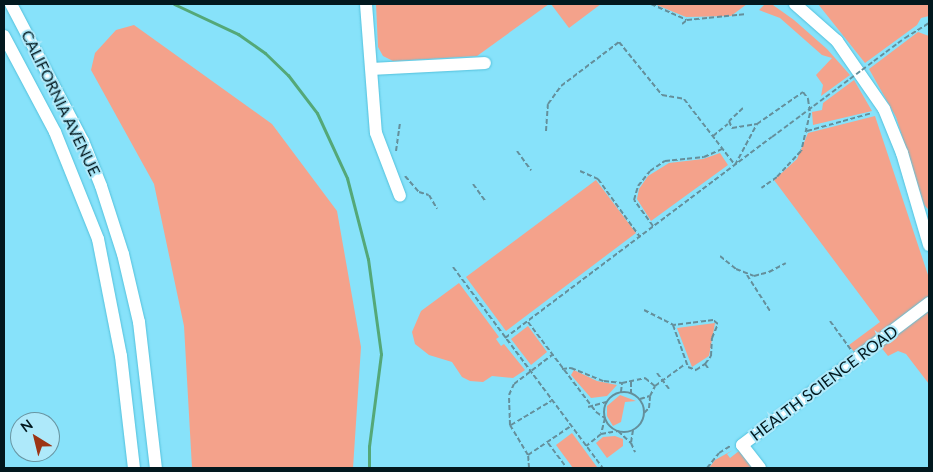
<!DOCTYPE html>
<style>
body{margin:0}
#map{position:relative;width:933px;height:472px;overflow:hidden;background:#aee9fa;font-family:Lato,sans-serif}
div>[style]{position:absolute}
.built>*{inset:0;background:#87e2fa}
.green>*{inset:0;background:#f4a28b}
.stream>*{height:3px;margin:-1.5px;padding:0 1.5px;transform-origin:1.5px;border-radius:1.5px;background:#54a878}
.path>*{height:2px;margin-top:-1px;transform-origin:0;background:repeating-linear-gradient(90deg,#648f9b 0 5px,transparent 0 7.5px)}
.path>.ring{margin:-1px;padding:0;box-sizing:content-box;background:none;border:2px solid #648f9b;border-radius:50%}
.roads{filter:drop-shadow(0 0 1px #53c1dc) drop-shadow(0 0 1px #53c1dc)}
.minor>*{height:12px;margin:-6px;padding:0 6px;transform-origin:6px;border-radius:6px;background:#fff}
.path-bridge>*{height:2px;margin-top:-1px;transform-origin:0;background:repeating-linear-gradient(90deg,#648f9b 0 5px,transparent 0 7.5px)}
span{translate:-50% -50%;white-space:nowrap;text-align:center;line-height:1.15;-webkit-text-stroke:4px #aee9fa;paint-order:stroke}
.street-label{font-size:16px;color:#02181e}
.frame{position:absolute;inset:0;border:5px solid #02181e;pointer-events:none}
.north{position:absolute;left:10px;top:412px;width:50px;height:50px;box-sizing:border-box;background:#aee9fa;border:1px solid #6995a2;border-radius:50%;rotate:324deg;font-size:14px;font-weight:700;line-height:20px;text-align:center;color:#02181e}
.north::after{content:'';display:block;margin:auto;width:18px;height:22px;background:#9c3414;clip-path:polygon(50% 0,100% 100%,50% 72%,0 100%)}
</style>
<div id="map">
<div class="built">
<div style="clip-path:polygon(evenodd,4px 4px,929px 4px,929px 468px,4px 468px,4px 4px,20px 422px,50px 422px,50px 452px,20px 452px,20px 422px)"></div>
</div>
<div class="green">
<div style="clip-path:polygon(376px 4px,549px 4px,477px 56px,393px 61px,383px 56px,378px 47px)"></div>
<div style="clip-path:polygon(551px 4px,601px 4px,569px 28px)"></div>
<div style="clip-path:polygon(654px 4px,747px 4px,731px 16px,686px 17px)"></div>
<div style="clip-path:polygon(818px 4px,929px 4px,929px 16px,921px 18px,917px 25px,865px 63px)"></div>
<div style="clip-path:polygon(764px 5px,773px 5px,794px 20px,827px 49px,850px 75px,821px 96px,823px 85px,816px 75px,832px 58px,822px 55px,780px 18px,759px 10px)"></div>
<div style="clip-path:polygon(134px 25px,272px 124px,337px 211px,361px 347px,353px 468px,192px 468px,184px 326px,154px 184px,91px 70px,95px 53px,116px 30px)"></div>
<div style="clip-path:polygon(918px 32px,929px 36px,929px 210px,924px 205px,896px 117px,869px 69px)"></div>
<div style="clip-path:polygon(854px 80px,872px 111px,813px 125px,812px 112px,822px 110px,823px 103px)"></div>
<div style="clip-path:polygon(875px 116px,929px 278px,929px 296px,854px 352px,849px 345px,880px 322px,774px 180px,797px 159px,808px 133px)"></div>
<div style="clip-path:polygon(720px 153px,728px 165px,651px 221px,637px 199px,639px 189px,648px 176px,669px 163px,703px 159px)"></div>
<div style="clip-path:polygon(596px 180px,636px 233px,506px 331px,466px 277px)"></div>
<div style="clip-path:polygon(459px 283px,499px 337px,496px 339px,501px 346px,504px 344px,525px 370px,513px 378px,492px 376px,483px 382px,470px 381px,462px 377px,452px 362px,429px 355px,415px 344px,412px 332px,421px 311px)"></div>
<div style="clip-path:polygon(929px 309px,929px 384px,906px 354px,898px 351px,888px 356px,880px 346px)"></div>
<div style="clip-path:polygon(715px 323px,709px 356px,692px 367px,677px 328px)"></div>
<div style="clip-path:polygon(528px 326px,547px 352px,531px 365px,511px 339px)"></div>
<div style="clip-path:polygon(574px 370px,597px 381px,617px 385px,607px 396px,591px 398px,571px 375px)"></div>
<div style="clip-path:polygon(620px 395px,636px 401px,625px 402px,621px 422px,613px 426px,607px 416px,607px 406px)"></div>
<div style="clip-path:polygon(572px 433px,597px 467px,596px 468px,573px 468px,556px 445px)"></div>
<div style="clip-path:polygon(615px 436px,623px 439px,623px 446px,607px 458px,596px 443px,603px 437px)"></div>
<div style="clip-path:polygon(733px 450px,727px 454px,730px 458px,739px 451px,753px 468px,709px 468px,715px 460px)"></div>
</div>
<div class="stream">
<div style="left:174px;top:4px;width:71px;rotate:25.1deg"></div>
<div style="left:238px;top:34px;width:33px;rotate:35deg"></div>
<div style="left:265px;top:53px;width:32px;rotate:44deg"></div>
<div style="left:288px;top:75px;width:48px;rotate:52.7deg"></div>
<div style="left:317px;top:113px;width:72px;rotate:65.2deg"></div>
<div style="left:347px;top:178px;width:84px;rotate:75.5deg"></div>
<div style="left:368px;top:259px;width:96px;rotate:82.2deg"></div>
<div style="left:381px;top:354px;width:93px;rotate:97.4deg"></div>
<div style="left:369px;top:446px;width:22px;rotate:90deg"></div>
</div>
<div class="path">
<div style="left:651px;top:4px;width:39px;rotate:24deg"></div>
<div style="left:682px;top:24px;width:6px;rotate:-39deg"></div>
<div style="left:687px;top:20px;width:60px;rotate:-5.7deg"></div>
<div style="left:905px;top:38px;width:28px;rotate:-32deg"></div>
<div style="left:743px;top:108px;width:19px;rotate:137deg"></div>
<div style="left:729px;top:121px;width:8px;rotate:67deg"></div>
<div style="left:732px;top:128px;width:25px;rotate:-9deg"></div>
<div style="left:757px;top:124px;width:56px;rotate:-34.8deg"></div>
<div style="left:803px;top:92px;width:9px;rotate:54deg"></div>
<div style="left:808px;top:99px;width:14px;rotate:82deg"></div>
<div style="left:810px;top:113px;width:39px;rotate:103deg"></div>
<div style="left:801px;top:151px;width:35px;rotate:133deg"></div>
<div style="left:777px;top:177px;width:19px;rotate:145deg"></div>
<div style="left:546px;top:131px;width:27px;rotate:-86deg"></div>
<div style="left:548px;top:104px;width:22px;rotate:-54deg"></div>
<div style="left:561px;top:86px;width:73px;rotate:-37.2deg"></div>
<div style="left:619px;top:42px;width:68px;rotate:50.9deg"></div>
<div style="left:662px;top:95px;width:22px;rotate:10deg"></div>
<div style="left:684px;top:99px;width:83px;rotate:52.3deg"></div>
<div style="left:807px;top:131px;width:67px;rotate:-15.5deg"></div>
<div style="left:713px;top:136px;width:19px;rotate:-39deg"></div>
<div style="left:396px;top:151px;width:28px;rotate:-82deg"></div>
<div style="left:517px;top:151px;width:24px;rotate:54deg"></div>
<div style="left:735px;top:165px;width:47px;rotate:-61.8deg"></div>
<div style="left:580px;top:171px;width:20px;rotate:24deg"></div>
<div style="left:598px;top:179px;width:72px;rotate:54.1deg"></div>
<div style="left:405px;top:176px;width:21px;rotate:49deg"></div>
<div style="left:419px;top:192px;width:10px;rotate:17deg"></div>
<div style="left:429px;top:195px;width:16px;rotate:60deg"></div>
<div style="left:473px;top:184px;width:22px;rotate:54deg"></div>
<div style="left:653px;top:226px;width:32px;rotate:-126deg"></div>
<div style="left:634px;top:200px;width:15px;rotate:-74deg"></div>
<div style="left:638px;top:186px;width:19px;rotate:-51deg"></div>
<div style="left:650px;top:171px;width:18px;rotate:-34deg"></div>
<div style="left:665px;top:161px;width:39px;rotate:-6deg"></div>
<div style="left:704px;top:157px;width:20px;rotate:-24deg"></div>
<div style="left:720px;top:256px;width:21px;rotate:39deg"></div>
<div style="left:736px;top:269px;width:19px;rotate:21deg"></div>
<div style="left:754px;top:276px;width:16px;rotate:-15deg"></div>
<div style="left:769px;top:272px;width:19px;rotate:-28deg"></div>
<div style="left:453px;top:267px;width:251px;rotate:53.3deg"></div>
<div style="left:747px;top:275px;width:43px;rotate:57.4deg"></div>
<div style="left:644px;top:310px;width:33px;rotate:27deg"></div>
<div style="left:830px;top:321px;width:36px;rotate:54deg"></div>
<div style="left:528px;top:322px;width:113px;rotate:52.9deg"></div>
<div style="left:596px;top:412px;width:11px;rotate:34deg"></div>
<div style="left:605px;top:418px;width:16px;rotate:104deg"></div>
<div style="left:601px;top:434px;width:19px;rotate:141deg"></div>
<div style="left:505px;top:338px;width:334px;rotate:-37deg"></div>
<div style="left:705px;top:364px;width:10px;rotate:-53deg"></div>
<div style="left:711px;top:356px;width:18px;rotate:-87deg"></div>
<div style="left:712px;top:338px;width:15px;rotate:-67deg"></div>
<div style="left:718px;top:324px;width:6px;rotate:-141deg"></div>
<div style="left:713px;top:320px;width:40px;rotate:172.9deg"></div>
<div style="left:673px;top:325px;width:45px;rotate:70.3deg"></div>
<div style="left:688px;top:367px;width:9px;rotate:21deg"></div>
<div style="left:696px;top:370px;width:11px;rotate:-34deg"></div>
<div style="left:705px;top:364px;width:5px;rotate:53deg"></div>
<div style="left:562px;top:369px;width:9px;rotate:-6deg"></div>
<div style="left:571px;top:368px;width:35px;rotate:22deg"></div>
<div style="left:604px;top:381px;width:18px;rotate:6deg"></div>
<div style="left:622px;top:383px;width:24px;rotate:-12deg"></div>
<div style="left:645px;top:378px;width:13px;rotate:39deg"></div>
<div style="left:655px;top:386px;width:37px;rotate:-36deg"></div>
<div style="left:621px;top:392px;width:9px;rotate:-84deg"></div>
<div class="ring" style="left:604px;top:392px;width:38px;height:38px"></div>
<div style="left:631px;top:394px;width:12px;rotate:-90deg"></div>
<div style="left:640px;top:399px;width:10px;rotate:-17deg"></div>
<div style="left:650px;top:396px;width:11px;rotate:-63deg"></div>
<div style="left:588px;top:407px;width:20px;rotate:-15deg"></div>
<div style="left:644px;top:413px;width:7px;rotate:-45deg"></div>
<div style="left:649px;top:408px;width:12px;rotate:-85deg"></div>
<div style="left:511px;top:425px;width:47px;rotate:-31deg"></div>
<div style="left:633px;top:430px;width:13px;rotate:99deg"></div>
<div style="left:631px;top:443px;width:10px;rotate:66deg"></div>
<div style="left:601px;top:434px;width:17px;rotate:-10deg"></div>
<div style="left:618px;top:431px;width:18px;rotate:43deg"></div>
<div style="left:548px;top:443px;width:31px;rotate:53deg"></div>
<div style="left:528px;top:455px;width:52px;rotate:-34deg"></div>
<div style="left:529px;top:468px;width:13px;rotate:-94deg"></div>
<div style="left:528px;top:455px;width:35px;rotate:-121deg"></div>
<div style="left:510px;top:425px;width:30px;rotate:-92deg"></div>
<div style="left:509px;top:395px;width:12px;rotate:-66deg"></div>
<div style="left:514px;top:384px;width:48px;rotate:-37.3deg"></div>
<div style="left:707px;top:468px;width:19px;rotate:-51deg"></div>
<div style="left:719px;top:453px;width:13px;rotate:-32deg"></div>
</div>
<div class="roads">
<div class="minor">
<div style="left:11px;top:4px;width:155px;rotate:62.3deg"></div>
<div style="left:83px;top:141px;width:48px;rotate:68.2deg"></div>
<div style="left:101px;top:186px;width:71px;rotate:72.1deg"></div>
<div style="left:123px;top:254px;width:70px;rotate:76.8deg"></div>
<div style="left:139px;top:322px;width:147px;rotate:83.4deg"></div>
<div style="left:366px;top:4px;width:129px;rotate:85.6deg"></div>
<div style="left:376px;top:133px;width:67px;rotate:69.1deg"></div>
<div style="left:795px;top:4px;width:56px;rotate:41.4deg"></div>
<div style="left:837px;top:41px;width:83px;rotate:55.3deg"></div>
<div style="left:884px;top:109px;width:48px;rotate:67.8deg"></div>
<div style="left:902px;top:153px;width:96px;rotate:73.6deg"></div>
<div style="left:4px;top:36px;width:109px;rotate:62deg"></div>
<div style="left:55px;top:132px;width:115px;rotate:68.1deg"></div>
<div style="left:98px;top:239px;width:119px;rotate:78.9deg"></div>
<div style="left:121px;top:356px;width:113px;rotate:83.4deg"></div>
<div style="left:372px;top:69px;width:113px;rotate:-3deg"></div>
<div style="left:760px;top:468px;width:29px;rotate:-128deg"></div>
<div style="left:742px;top:445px;width:235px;rotate:-37.2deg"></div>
</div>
</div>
<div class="path-bridge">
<div style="left:772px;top:137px;width:166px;rotate:-36.7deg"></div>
<div style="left:657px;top:373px;width:20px;rotate:53deg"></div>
</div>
<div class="street-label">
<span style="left:61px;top:103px;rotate:64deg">CALIFORNIA AVENUE</span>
<span style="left:824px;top:383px;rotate:-37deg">HEALTH SCIENCE ROAD</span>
</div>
<div class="frame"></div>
<div class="north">N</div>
</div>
